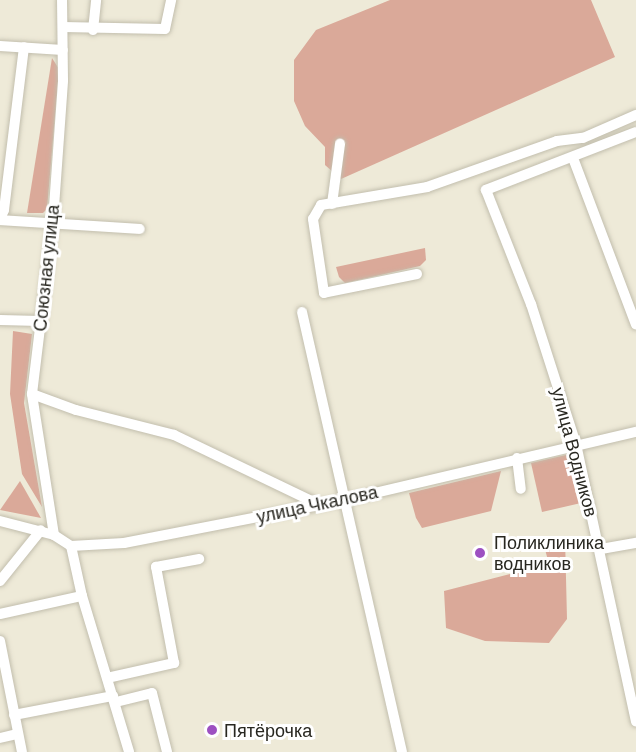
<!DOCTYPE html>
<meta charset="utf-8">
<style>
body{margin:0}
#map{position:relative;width:636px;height:752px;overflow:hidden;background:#eeead8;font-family:Barlow,sans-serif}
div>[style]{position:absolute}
.green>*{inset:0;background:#daa999}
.roads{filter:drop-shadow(0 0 2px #c2bead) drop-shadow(0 0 2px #c2bead)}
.minor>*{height:10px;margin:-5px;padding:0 5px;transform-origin:5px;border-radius:5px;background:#fff}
.dots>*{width:16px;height:16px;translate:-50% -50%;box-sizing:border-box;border:3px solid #fff;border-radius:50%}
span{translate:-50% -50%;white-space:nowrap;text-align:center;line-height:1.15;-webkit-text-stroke:6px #fff;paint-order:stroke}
.street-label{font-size:18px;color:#282720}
.poi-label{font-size:18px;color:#282720}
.left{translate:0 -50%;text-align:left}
</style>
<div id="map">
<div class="green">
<div style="clip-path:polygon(390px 0,591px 0,615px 57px,341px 179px,325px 165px,325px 147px,305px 126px,294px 101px,294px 60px,316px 30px)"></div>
<div style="clip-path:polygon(52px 58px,59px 69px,47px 209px,43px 213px,27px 213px)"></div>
<div style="clip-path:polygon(425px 248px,426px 260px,420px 266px,345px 283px,339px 277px,336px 267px)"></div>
<div style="clip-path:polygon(13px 331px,32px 334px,24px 403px,42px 507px,22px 474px,10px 394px)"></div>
<div style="clip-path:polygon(570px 454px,581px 503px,542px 512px,531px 463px)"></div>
<div style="clip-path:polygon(501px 471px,491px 511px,422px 528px,416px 518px,409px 493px)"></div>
<div style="clip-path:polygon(20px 481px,41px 518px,0 510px)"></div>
<div style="clip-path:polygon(565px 537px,567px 619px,549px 643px,485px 641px,446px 628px,444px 591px,549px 564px,543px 542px)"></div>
</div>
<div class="roads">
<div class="minor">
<div style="left:63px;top:27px;width:102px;rotate:1.1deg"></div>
<div style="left:165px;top:29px;width:30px;rotate:-78deg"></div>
<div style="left:93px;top:30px;width:30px;rotate:-84deg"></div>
<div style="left:0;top:46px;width:63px;rotate:3.6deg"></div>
<div style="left:636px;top:132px;width:161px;rotate:158.9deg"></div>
<div style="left:486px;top:190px;width:123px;rotate:68.5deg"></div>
<div style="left:531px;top:304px;width:147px;rotate:72.2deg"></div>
<div style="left:576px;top:444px;width:284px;rotate:77.8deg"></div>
<div style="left:573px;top:158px;width:178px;rotate:69.3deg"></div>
<div style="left:332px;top:204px;width:61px;rotate:-82.4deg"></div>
<div style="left:0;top:219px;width:10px;rotate:-66deg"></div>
<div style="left:4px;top:210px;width:164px;rotate:-83deg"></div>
<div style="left:0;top:220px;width:140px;rotate:3.7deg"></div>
<div style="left:417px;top:274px;width:95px;rotate:168.5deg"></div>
<div style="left:324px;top:293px;width:75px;rotate:-98.5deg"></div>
<div style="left:313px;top:219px;width:16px;rotate:-60deg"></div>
<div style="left:321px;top:205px;width:108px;rotate:-9.6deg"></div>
<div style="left:427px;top:187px;width:138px;rotate:-19.5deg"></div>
<div style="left:557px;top:141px;width:26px;rotate:-7deg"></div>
<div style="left:583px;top:138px;width:58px;rotate:-23.5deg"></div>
<div style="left:302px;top:312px;width:451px;rotate:77.2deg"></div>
<div style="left:0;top:320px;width:40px;rotate:1.4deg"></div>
<div style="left:32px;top:394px;width:47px;rotate:20deg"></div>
<div style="left:76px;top:410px;width:101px;rotate:14.3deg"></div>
<div style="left:174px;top:435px;width:162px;rotate:25.6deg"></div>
<div style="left:517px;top:458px;width:31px;rotate:83deg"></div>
<div style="left:0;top:521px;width:56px;rotate:14.5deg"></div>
<div style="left:54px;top:535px;width:20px;rotate:33deg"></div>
<div style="left:71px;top:546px;width:53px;rotate:-3.2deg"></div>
<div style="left:124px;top:543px;width:225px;rotate:-11deg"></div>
<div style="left:345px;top:500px;width:299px;rotate:-13.2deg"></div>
<div style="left:54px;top:535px;width:143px;rotate:-98.9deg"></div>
<div style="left:32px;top:394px;width:174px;rotate:-83.1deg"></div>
<div style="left:53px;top:221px;width:141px;rotate:-85.9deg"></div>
<div style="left:63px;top:80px;width:80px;rotate:-90.7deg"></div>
<div style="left:71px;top:546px;width:51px;rotate:77.6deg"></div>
<div style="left:82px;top:596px;width:163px;rotate:73.2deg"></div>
<div style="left:601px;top:549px;width:36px;rotate:-10deg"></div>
<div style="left:0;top:581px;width:65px;rotate:-51.2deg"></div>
<div style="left:0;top:614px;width:84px;rotate:-12.4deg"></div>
<div style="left:0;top:641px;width:113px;rotate:78.8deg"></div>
<div style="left:107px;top:678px;width:69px;rotate:-12.6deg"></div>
<div style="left:174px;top:663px;width:98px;rotate:-100.6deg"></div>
<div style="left:156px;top:567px;width:44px;rotate:-10.5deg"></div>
<div style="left:116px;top:702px;width:37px;rotate:-14deg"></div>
<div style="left:152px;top:693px;width:61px;rotate:75.7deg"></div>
<div style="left:14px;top:715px;width:101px;rotate:-10.9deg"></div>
<div style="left:0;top:738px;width:18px;rotate:-13deg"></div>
</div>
</div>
<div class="dots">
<div style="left:480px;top:553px;background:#9d50c1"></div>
<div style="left:212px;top:730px;background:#9d50c1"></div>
</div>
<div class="street-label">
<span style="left:46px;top:268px;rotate:-84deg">Союзная улица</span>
<span style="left:575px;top:452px;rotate:75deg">улица Водников</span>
<span style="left:317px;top:504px;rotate:-12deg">улица Чкалова</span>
</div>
<div class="poi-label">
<span class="left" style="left:494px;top:553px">Поликлиника<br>водников</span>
<span class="left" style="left:224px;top:730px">Пятёрочка</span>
</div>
</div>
